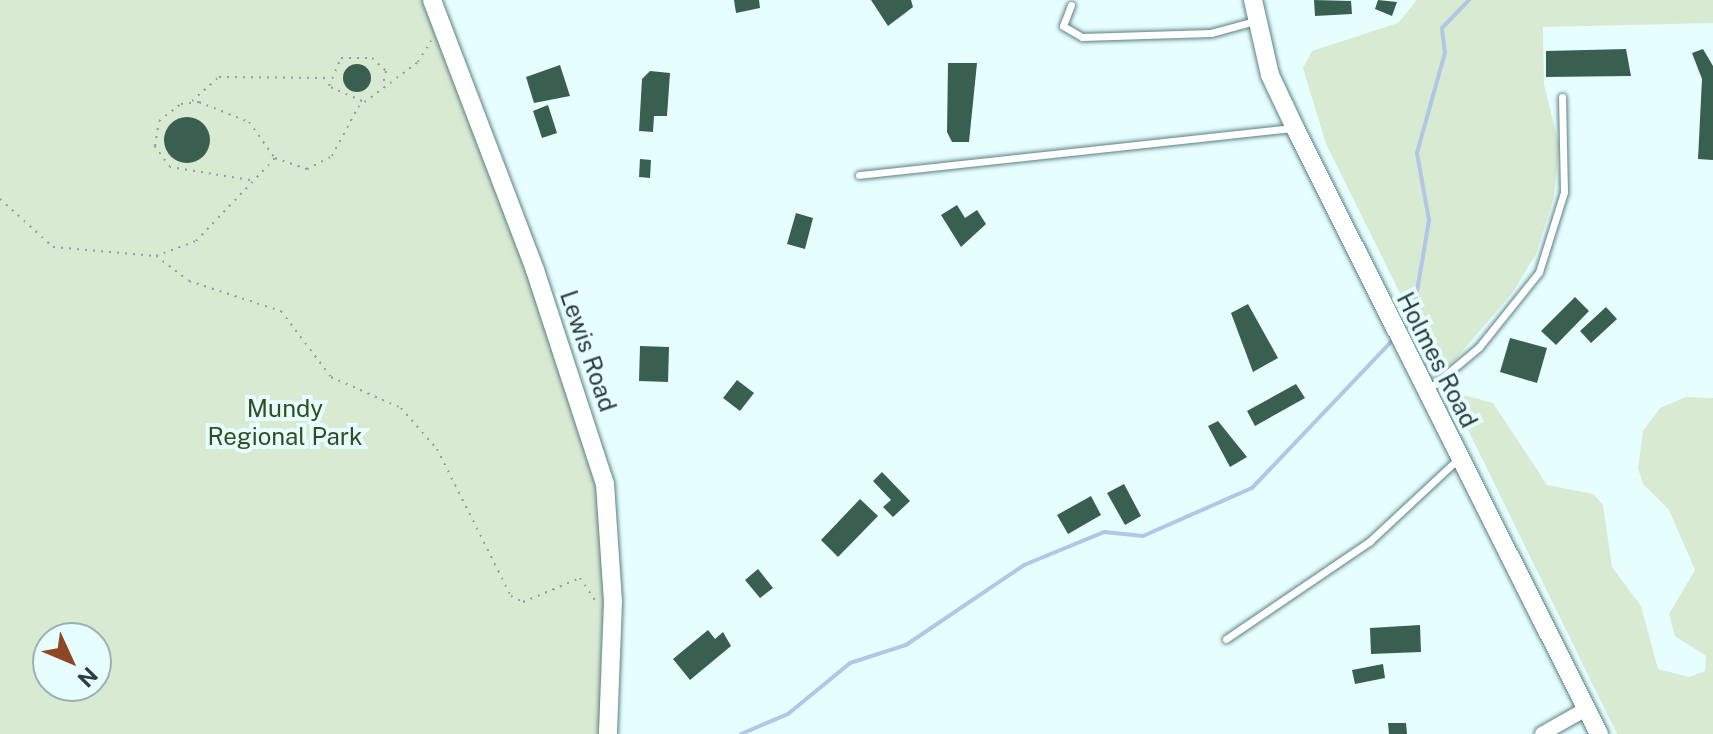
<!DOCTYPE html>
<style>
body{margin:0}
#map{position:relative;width:1713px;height:734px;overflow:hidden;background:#e7feff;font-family:"Public Sans",sans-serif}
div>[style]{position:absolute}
.green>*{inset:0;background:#d9ead2}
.stream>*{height:4px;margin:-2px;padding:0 2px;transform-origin:2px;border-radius:2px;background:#b2c6e6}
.building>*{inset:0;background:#395f50}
.round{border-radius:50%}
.path>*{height:2px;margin-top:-1px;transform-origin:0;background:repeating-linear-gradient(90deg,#8ea1a2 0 2px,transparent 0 8px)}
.roads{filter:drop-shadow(0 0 2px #5c8081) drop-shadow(0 0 2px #5c8081)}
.service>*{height:7px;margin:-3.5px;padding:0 3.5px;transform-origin:3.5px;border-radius:3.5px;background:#fff}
.minor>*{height:14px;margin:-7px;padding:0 7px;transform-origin:7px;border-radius:7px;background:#fff}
.tertiary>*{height:18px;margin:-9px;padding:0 9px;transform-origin:9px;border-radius:9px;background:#fff}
span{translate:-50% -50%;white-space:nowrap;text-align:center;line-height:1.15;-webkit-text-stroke:8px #e7feff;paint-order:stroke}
.street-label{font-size:24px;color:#2c3c3c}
.park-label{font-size:24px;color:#304f21}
.north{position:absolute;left:32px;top:622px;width:80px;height:80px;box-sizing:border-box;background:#e7feff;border:2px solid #9cb0b1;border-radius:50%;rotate:134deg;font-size:22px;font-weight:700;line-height:32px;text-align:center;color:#2c3c3c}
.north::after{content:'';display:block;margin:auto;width:28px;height:36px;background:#8e4725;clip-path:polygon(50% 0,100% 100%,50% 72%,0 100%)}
</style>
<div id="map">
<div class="green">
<div style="clip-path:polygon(evenodd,0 0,432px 0,605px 484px,608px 734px,0 734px,0 0,48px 638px,96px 638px,96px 686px,48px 686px,48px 638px)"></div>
<div style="clip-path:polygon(1417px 0,1713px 0,1713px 23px,1543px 27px,1544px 85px,1559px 145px,1554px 197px,1536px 254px,1513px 292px,1448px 368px,1438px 370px,1326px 144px,1303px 68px,1312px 51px,1398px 23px)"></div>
<div style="clip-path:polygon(1449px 391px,1493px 403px,1547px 485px,1593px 494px,1603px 505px,1612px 567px,1641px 606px,1658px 669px,1689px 677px,1705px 671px,1706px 656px,1675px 636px,1669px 614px,1695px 570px,1669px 510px,1643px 484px,1638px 468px,1643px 431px,1660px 408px,1686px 397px,1713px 398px,1713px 734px,1617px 734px)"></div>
</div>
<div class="stream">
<div style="left:1412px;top:321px;width:102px;rotate:-80.4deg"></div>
<div style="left:1429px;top:220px;width:68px;rotate:-100.2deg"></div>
<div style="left:1417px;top:153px;width:104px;rotate:-74.4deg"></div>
<div style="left:1445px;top:53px;width:25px;rotate:-97deg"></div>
<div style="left:1442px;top:28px;width:39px;rotate:-46deg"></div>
<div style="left:741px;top:734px;width:51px;rotate:-23.1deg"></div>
<div style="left:788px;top:714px;width:80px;rotate:-39.4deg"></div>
<div style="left:850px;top:663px;width:59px;rotate:-17.8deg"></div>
<div style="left:906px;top:645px;width:143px;rotate:-34.1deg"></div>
<div style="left:1024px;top:565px;width:87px;rotate:-22.4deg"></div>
<div style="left:1104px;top:532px;width:39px;rotate:6deg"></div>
<div style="left:1143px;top:536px;width:119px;rotate:-23.8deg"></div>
<div style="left:1252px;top:488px;width:203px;rotate:-46.4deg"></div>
</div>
<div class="building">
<div style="clip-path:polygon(734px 0,759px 0,760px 8px,736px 13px)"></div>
<div style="clip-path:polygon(871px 0,911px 0,913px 7px,888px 26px)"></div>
<div style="clip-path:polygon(1314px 0,1351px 1px,1352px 14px,1315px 16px)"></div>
<div style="clip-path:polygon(1378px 0,1397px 2px,1392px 16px,1375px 9px)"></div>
<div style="clip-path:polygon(1626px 49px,1631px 76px,1546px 77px,1546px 51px)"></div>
<div style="clip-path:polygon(1703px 49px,1713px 66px,1713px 160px,1698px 159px,1702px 79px,1692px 53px)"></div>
<div style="clip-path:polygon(948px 63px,977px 63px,969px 142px,952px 142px,947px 132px)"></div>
<div class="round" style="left:343px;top:64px;width:28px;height:28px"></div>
<div style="clip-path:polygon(560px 65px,570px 96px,534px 103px,526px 77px)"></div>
<div style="clip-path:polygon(650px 71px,670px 73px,667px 116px,654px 116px,653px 132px,639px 131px,642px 79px)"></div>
<div style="clip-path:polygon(548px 105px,557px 133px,542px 138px,533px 111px)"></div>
<div class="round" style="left:164px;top:117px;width:46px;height:46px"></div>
<div style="clip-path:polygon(640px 159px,651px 160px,650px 178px,639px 177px)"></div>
<div style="clip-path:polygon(957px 205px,965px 218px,977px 210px,986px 224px,961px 247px,941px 215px)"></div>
<div style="clip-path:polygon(796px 213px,813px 218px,805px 249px,787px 244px)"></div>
<div style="clip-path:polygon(1575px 297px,1589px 311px,1556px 345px,1541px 331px)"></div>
<div style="clip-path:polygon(1248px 304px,1278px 358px,1253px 372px,1231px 313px)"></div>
<div style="clip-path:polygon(1606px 307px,1617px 319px,1591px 343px,1580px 331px)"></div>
<div style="clip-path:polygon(1510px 338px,1547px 348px,1537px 383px,1500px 372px)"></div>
<div style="clip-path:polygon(640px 346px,669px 347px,668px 382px,639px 381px)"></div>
<div style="clip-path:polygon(737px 380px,754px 393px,740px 411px,723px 398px)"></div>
<div style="clip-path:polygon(1296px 384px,1305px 398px,1255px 426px,1247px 411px)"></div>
<div style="clip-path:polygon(1218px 421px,1247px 457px,1230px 467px,1208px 426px)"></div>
<div style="clip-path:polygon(882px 472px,910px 501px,893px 517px,883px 507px,891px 500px,873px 481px)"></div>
<div style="clip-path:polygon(1124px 484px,1141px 516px,1125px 525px,1107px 493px)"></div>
<div style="clip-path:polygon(1091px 496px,1101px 515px,1068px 534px,1057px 515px)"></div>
<div style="clip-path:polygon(860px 499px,878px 516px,838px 557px,821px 540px)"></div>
<div style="clip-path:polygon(758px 569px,773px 588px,760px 598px,745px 580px)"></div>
<div style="clip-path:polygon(1420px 625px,1421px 652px,1371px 654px,1370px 628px)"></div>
<div style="clip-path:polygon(708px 630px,715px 639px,723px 632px,731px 646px,690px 680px,673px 659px)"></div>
<div style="clip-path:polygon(1383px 664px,1385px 678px,1355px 684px,1352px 670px)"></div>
<div style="clip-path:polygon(1388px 723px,1406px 723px,1407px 734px,1389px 734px)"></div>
</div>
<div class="path">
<div style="left:192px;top:101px;width:36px;rotate:-42deg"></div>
<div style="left:219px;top:77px;width:109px;rotate:0.5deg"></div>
<div style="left:362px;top:101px;width:36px;rotate:-156deg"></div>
<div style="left:329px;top:86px;width:30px;rotate:-67deg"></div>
<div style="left:341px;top:58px;width:31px"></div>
<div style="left:372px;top:58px;width:19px;rotate:43deg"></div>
<div style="left:386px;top:71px;width:13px;rotate:103deg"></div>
<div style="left:250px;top:180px;width:81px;rotate:-170.8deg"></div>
<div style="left:170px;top:167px;width:26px;rotate:-126deg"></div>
<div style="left:155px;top:146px;width:25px;rotate:-81deg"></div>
<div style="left:159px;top:121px;width:28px;rotate:-38deg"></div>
<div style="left:181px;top:104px;width:18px;rotate:-6deg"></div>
<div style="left:199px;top:102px;width:54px;rotate:21.8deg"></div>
<div style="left:249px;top:122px;width:43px;rotate:54.5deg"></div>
<div style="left:0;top:199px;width:72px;rotate:42.2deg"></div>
<div style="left:53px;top:247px;width:103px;rotate:5deg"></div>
<div style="left:156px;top:256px;width:43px;rotate:-20.6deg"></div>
<div style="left:196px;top:241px;width:115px;rotate:-46.4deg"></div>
<div style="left:275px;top:158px;width:34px;rotate:19deg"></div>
<div style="left:307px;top:169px;width:28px;rotate:-27deg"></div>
<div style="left:332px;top:156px;width:55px;rotate:-62deg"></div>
<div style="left:358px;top:107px;width:75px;rotate:-36.9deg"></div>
<div style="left:418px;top:62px;width:25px;rotate:-58deg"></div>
<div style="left:156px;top:256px;width:41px;rotate:37.1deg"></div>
<div style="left:189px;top:281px;width:97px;rotate:18.1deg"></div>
<div style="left:281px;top:311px;width:83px;rotate:52.9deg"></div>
<div style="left:331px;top:377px;width:77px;rotate:23.9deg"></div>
<div style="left:401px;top:408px;width:55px;rotate:48.7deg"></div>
<div style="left:437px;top:449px;width:165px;rotate:63.3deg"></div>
<div style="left:511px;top:596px;width:13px;rotate:27deg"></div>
<div style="left:523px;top:602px;width:62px;rotate:-22.8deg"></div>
<div style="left:580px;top:578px;width:30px;rotate:56deg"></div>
</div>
<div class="roads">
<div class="service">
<div style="left:1071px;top:5px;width:22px;rotate:111deg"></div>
<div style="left:1063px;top:26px;width:22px;rotate:30deg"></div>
<div style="left:1082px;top:37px;width:129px;rotate:-1.8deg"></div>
<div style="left:1211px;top:33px;width:46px;rotate:-15.3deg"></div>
<div style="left:859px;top:175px;width:437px;rotate:-6.2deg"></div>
<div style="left:1429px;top:389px;width:65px;rotate:-40deg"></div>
<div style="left:1479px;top:347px;width:96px;rotate:-51.3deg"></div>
<div style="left:1539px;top:272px;width:84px;rotate:-72.6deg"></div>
<div style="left:1564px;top:192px;width:95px;rotate:-91.2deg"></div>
<div style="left:1226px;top:639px;width:174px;rotate:-34.2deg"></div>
<div style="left:1370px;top:541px;width:120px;rotate:-43deg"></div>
</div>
<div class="minor">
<div style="left:1542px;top:734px;width:51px;rotate:-29.6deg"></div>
</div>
<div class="tertiary">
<div style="left:432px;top:0;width:289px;rotate:69.1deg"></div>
<div style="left:535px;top:270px;width:225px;rotate:71.9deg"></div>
<div style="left:605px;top:484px;width:118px;rotate:86.1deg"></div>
<div style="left:613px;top:602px;width:132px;rotate:92.2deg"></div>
<div style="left:1253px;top:0;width:77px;rotate:77.2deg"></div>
<div style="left:1270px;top:75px;width:59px;rotate:64.7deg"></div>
<div style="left:1295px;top:128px;width:678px;rotate:63.36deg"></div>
</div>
</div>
<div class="street-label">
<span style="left:588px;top:351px;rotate:71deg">Lewis Road</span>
<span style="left:1437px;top:360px;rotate:63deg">Holmes Road</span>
</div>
<div class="park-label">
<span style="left:285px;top:423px">Mundy<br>Regional Park</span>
</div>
<div class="north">N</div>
</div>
